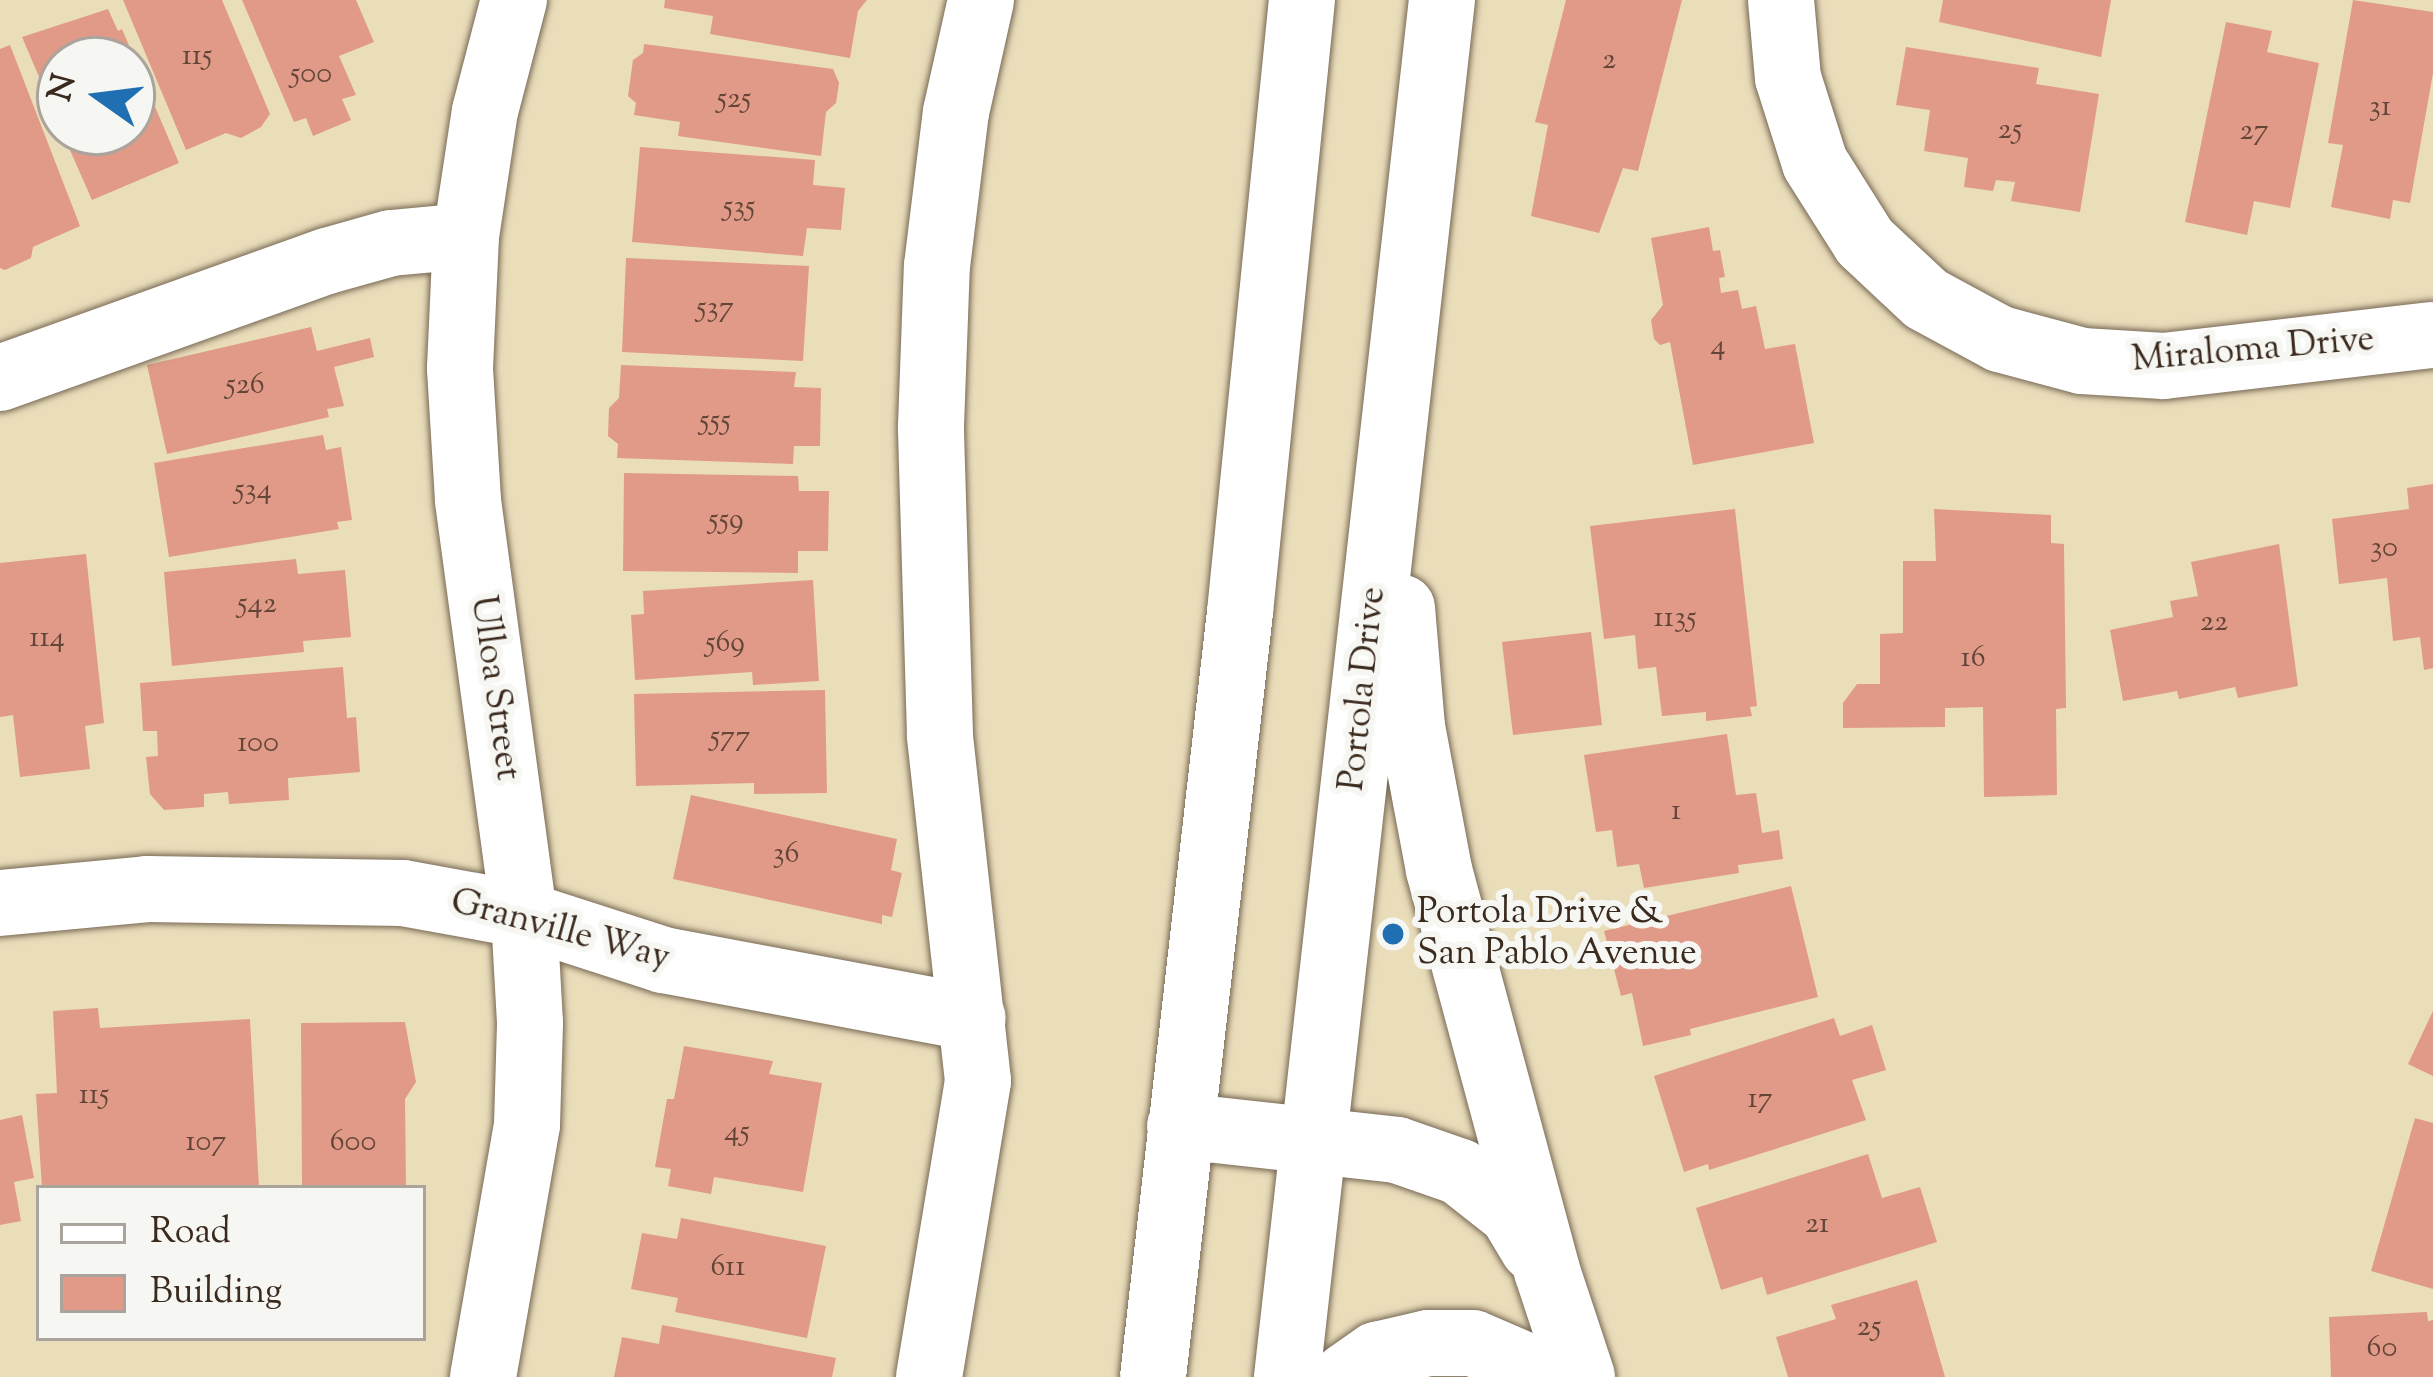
<!DOCTYPE html>
<style>
body{margin:0}
#map{position:relative;width:2433px;height:1377px;overflow:hidden;background:#eaddba;font-family:"Sorts Mill Goudy",serif}
div>[style]{position:absolute}
.building>*{inset:0;background:#e19a88}
.roads{filter:drop-shadow(0 0 3px #786955) drop-shadow(0 0 3px #786955)}
.minor>*{height:66px;margin:-33px;padding:0 33px;transform-origin:33px;border-radius:33px;background:#fff}
.major>*{height:66px;margin:-33px;padding:0 33px;transform-origin:33px;border-radius:33px;background:#fff}
.dots>*{width:33px;height:33px;translate:-50% -50%;box-sizing:border-box;border:6px solid #f6f6f2;border-radius:50%}
span{translate:-50% -50%;white-space:nowrap;text-align:center;line-height:1.15;-webkit-text-stroke:12px #f6f6f2;paint-order:stroke}
.number-label{font-size:30px;color:#644638}
.number-label span{-webkit-text-stroke-width:0}
.street-label{font-size:36px;color:#3b2a1e}
.poi-label{font-size:36px;color:#3b2a1e}
.left{translate:0 -50%;text-align:left}
.legend{position:absolute;left:36px;top:1185px;width:390px;height:156px;box-sizing:border-box;background:#f6f6f2;border:3px solid #aba49d;margin:0;padding:15px 21px;list-style:none;font-size:36px;color:#3b2a1e}
.legend li{display:flex;align-items:center;gap:24px;height:60px}
.legend b{width:60px;border:3px solid #aba49d}
.north{position:absolute;left:36px;top:36px;width:120px;height:120px;box-sizing:border-box;background:#f6f6f2;border:3px solid #aba49d;border-radius:50%;rotate:284deg;font-size:33px;font-weight:700;line-height:48px;text-align:center;color:#3b2a1e}
.north::after{content:'';display:block;margin:auto;width:42px;height:54px;background:#1f6fb2;clip-path:polygon(50% 0,100% 100%,50% 72%,0 100%)}
</style>
<div id="map">
<div class="building">
<div style="clip-path:polygon(123px 0,222px 0,270px 114px,261px 127px,241px 138px,226px 133px,186px 150px)"></div>
<div style="clip-path:polygon(242px 0,356px 0,374px 42px,339px 56px,356px 95px,342px 99px,351px 120px,313px 136px,306px 118px,294px 122px)"></div>
<div style="clip-path:polygon(665px 0,867px 0,858px 11px,850px 58px,710px 34px,713px 16px,664px 8px)"></div>
<div style="clip-path:polygon(1566px 0,1682px 0,1638px 171px,1623px 168px,1599px 233px,1531px 216px,1548px 125px,1535px 122px)"></div>
<div style="clip-path:polygon(1943px 0,2111px 0,2101px 57px,1939px 22px)"></div>
<div style="clip-path:polygon(2353px 0,2433px 12px,2433px 73px,2410px 203px,2393px 200px,2390px 219px,2331px 207px,2343px 145px,2328px 143px)"></div>
<div style="clip-path:polygon(108px 9px,118px 31px,122px 29px,179px 163px,92px 200px,62px 132px,132px 132px,132px 60px,60px 60px,60px 126px,22px 37px)"></div>
<div style="clip-path:polygon(2226px 22px,2272px 31px,2267px 52px,2319px 63px,2290px 208px,2254px 201px,2247px 235px,2185px 222px)"></div>
<div style="clip-path:polygon(644px 44px,833px 69px,839px 83px,836px 103px,826px 112px,821px 156px,678px 136px,680px 122px,634px 115px,636px 103px,628px 96px,633px 60px,643px 53px)"></div>
<div style="clip-path:polygon(10px 45px,80px 226px,33px 247px,31px 258px,5px 270px,0 268px,0 49px)"></div>
<div style="clip-path:polygon(1906px 47px,2039px 68px,2036px 84px,2099px 94px,2080px 212px,2011px 201px,2015px 182px,1996px 180px,1993px 191px,1964px 187px,1968px 158px,1924px 151px,1930px 110px,1896px 105px)"></div>
<div style="clip-path:polygon(640px 147px,815px 160px,813px 185px,845px 188px,841px 230px,807px 228px,803px 256px,632px 242px)"></div>
<div style="clip-path:polygon(1709px 227px,1713px 251px,1720px 250px,1725px 277px,1719px 278px,1721px 293px,1738px 290px,1742px 309px,1756px 306px,1765px 349px,1795px 344px,1814px 443px,1693px 465px,1670px 342px,1660px 345px,1654px 339px,1651px 320px,1663px 305px,1651px 238px)"></div>
<div style="clip-path:polygon(626px 258px,809px 266px,803px 361px,622px 352px)"></div>
<div style="clip-path:polygon(311px 327px,317px 351px,370px 338px,374px 357px,334px 367px,344px 406px,327px 409px,329px 417px,167px 454px,147px 365px)"></div>
<div style="clip-path:polygon(621px 365px,796px 372px,794px 387px,821px 388px,820px 446px,794px 446px,793px 464px,617px 458px,618px 444px,608px 436px,609px 408px,619px 398px)"></div>
<div style="clip-path:polygon(323px 435px,326px 450px,341px 447px,352px 520px,337px 522px,339px 529px,169px 557px,154px 463px)"></div>
<div style="clip-path:polygon(624px 473px,798px 476px,799px 491px,829px 491px,828px 551px,798px 551px,798px 573px,623px 571px)"></div>
<div style="clip-path:polygon(2433px 484px,2433px 668px,2424px 670px,2420px 637px,2393px 641px,2387px 578px,2339px 584px,2332px 519px,2409px 509px,2407px 488px)"></div>
<div style="clip-path:polygon(1735px 509px,1757px 706px,1750px 707px,1752px 716px,1706px 721px,1706px 712px,1662px 716px,1656px 667px,1638px 669px,1635px 635px,1604px 639px,1590px 526px)"></div>
<div style="clip-path:polygon(1934px 509px,2051px 515px,2051px 543px,2064px 544px,2066px 708px,2056px 709px,2057px 795px,1984px 797px,1983px 707px,1945px 708px,1945px 727px,1843px 728px,1843px 703px,1857px 684px,1880px 684px,1880px 634px,1903px 633px,1903px 561px,1936px 561px)"></div>
<div style="clip-path:polygon(2279px 544px,2298px 686px,2238px 698px,2235px 687px,2179px 699px,2177px 691px,2123px 701px,2110px 630px,2173px 617px,2170px 601px,2198px 596px,2191px 562px)"></div>
<div style="clip-path:polygon(86px 554px,104px 723px,85px 726px,90px 769px,20px 777px,13px 715px,0 717px,0 563px)"></div>
<div style="clip-path:polygon(296px 559px,298px 574px,345px 570px,351px 637px,303px 641px,304px 652px,172px 666px,164px 572px)"></div>
<div style="clip-path:polygon(813px 580px,819px 681px,753px 685px,752px 672px,635px 680px,631px 615px,644px 614px,643px 591px)"></div>
<div style="clip-path:polygon(1591px 632px,1602px 725px,1513px 735px,1502px 642px)"></div>
<div style="clip-path:polygon(343px 667px,347px 718px,356px 717px,360px 772px,288px 778px,289px 800px,229px 804px,228px 792px,204px 794px,204px 807px,164px 810px,150px 794px,146px 757px,158px 756px,157px 731px,143px 731px,140px 683px)"></div>
<div style="clip-path:polygon(825px 690px,827px 793px,754px 794px,754px 783px,636px 786px,634px 694px)"></div>
<div style="clip-path:polygon(1727px 734px,1736px 795px,1756px 793px,1762px 833px,1779px 830px,1783px 859px,1738px 865px,1739px 873px,1644px 888px,1639px 864px,1617px 867px,1612px 830px,1596px 832px,1584px 755px)"></div>
<div style="clip-path:polygon(691px 795px,897px 839px,891px 870px,902px 873px,892px 917px,882px 915px,882px 924px,673px 879px)"></div>
<div style="clip-path:polygon(1791px 886px,1818px 997px,1690px 1029px,1691px 1035px,1643px 1046px,1632px 993px,1621px 996px,1604px 931px)"></div>
<div style="clip-path:polygon(98px 1008px,100px 1028px,250px 1019px,259px 1188px,42px 1188px,36px 1094px,57px 1093px,53px 1011px)"></div>
<div style="clip-path:polygon(2433px 1011px,2433px 1076px,2408px 1064px)"></div>
<div style="clip-path:polygon(1834px 1018px,1840px 1036px,1872px 1025px,1886px 1070px,1852px 1080px,1866px 1120px,1709px 1170px,1708px 1164px,1684px 1172px,1654px 1076px)"></div>
<div style="clip-path:polygon(405px 1022px,416px 1082px,405px 1099px,406px 1188px,302px 1188px,301px 1023px)"></div>
<div style="clip-path:polygon(684px 1046px,773px 1061px,769px 1074px,822px 1083px,803px 1192px,714px 1177px,711px 1194px,668px 1186px,671px 1169px,655px 1167px,667px 1099px,674px 1099px)"></div>
<div style="clip-path:polygon(22px 1115px,34px 1178px,14px 1182px,21px 1221px,0 1225px,0 1120px)"></div>
<div style="clip-path:polygon(2415px 1118px,2433px 1123px,2433px 1289px,2371px 1271px)"></div>
<div style="clip-path:polygon(1868px 1154px,1882px 1198px,1920px 1187px,1937px 1242px,1767px 1295px,1762px 1277px,1721px 1290px,1696px 1208px)"></div>
<div style="clip-path:polygon(681px 1218px,826px 1246px,807px 1338px,675px 1312px,678px 1298px,631px 1289px,642px 1233px,677px 1239px)"></div>
<div style="clip-path:polygon(1917px 1280px,1945px 1377px,1788px 1377px,1776px 1337px,1836px 1319px,1831px 1305px)"></div>
<div style="clip-path:polygon(2427px 1312px,2428px 1321px,2433px 1320px,2433px 1377px,2331px 1377px,2329px 1317px)"></div>
<div style="clip-path:polygon(662px 1325px,836px 1358px,832px 1377px,614px 1377px,622px 1337px,659px 1344px)"></div>
</div>
<div class="roads">
<div class="minor">
<div style="left:1781px;top:0;width:78px;rotate:84.9deg"></div>
<div style="left:1788px;top:78px;width:89px;rotate:72.4deg"></div>
<div style="left:1815px;top:163px;width:93px;rotate:57.7deg"></div>
<div style="left:1865px;top:242px;width:83px;rotate:43.1deg"></div>
<div style="left:1926px;top:299px;width:84px;rotate:28.4deg"></div>
<div style="left:2000px;top:339px;width:85px;rotate:15deg"></div>
<div style="left:2082px;top:361px;width:82px;rotate:3.5deg"></div>
<div style="left:2164px;top:366px;width:271px;rotate:-6.6deg"></div>
<div style="left:0;top:378px;width:347px;rotate:-19.7deg"></div>
<div style="left:327px;top:261px;width:66px;rotate:-15.7deg"></div>
<div style="left:391px;top:243px;width:75px;rotate:-5.3deg"></div>
<div style="left:0;top:903px;width:148px;rotate:-5.4deg"></div>
<div style="left:147px;top:889px;width:256px;rotate:0.9deg"></div>
<div style="left:403px;top:893px;width:123px;rotate:10.3deg"></div>
<div style="left:524px;top:915px;width:146px;rotate:17.9deg"></div>
<div style="left:663px;top:960px;width:315px;rotate:10.6deg"></div>
<div style="left:1547px;top:1271px;width:112px;rotate:71.7deg"></div>
<div style="left:483px;top:1377px;width:256px;rotate:-80.1deg"></div>
<div style="left:527px;top:1125px;width:102px;rotate:-88.3deg"></div>
<div style="left:530px;top:1023px;width:108px;rotate:-93.2deg"></div>
<div style="left:524px;top:915px;width:419px;rotate:-97.7deg"></div>
<div style="left:468px;top:500px;width:132px;rotate:-93.5deg"></div>
<div style="left:460px;top:368px;width:132px;rotate:-87.4deg"></div>
<div style="left:466px;top:236px;width:126px;rotate:-81.4deg"></div>
<div style="left:485px;top:111px;width:115px;rotate:-75.4deg"></div>
<div style="left:929px;top:1377px;width:300px;rotate:-80.6deg"></div>
<div style="left:978px;top:1081px;width:348px;rotate:-96.3deg"></div>
<div style="left:940px;top:735px;width:309px;rotate:-91.7deg"></div>
<div style="left:931px;top:426px;width:160px;rotate:-87.9deg"></div>
<div style="left:937px;top:266px;width:155px;rotate:-83deg"></div>
<div style="left:956px;top:112px;width:115px;rotate:-77.4deg"></div>
</div>
<div class="major">
<div style="left:1402px;top:608px;width:119px;rotate:85.2deg"></div>
<div style="left:1412px;top:727px;width:146px;rotate:79.3deg"></div>
<div style="left:1439px;top:870px;width:415px;rotate:74.9deg"></div>
<div style="left:1180px;top:1126px;width:218px;rotate:6.3deg"></div>
<div style="left:1397px;top:1150px;width:67px;rotate:19.2deg"></div>
<div style="left:1460px;top:1172px;width:66px;rotate:38.3deg"></div>
<div style="left:1512px;top:1213px;width:41px;rotate:59deg"></div>
<div style="left:1153px;top:1377px;width:770px;rotate:-83.51deg"></div>
<div style="left:1240px;top:612px;width:615px;rotate:-84.22deg"></div>
<div style="left:1287px;top:1377px;width:1386px;rotate:-83.58deg"></div>
<div style="left:1345px;top:1377px;width:39px;rotate:-35deg"></div>
<div style="left:1377px;top:1355px;width:52px;rotate:-13.2deg"></div>
<div style="left:1428px;top:1343px;width:45px"></div>
<div style="left:1473px;top:1343px;width:86px;rotate:23.3deg"></div>
</div>
</div>
<div class="dots">
<div style="left:1393px;top:934px;background:#1f6fb2"></div>
</div>
<div class="number-label">
<span style="left:197px;top:57px">115</span>
<span style="left:1609px;top:61px">2</span>
<span style="left:311px;top:75px">500</span>
<span style="left:734px;top:100px">525</span>
<span style="left:2380px;top:108px">31</span>
<span style="left:2010px;top:131px">25</span>
<span style="left:2254px;top:132px">27</span>
<span style="left:739px;top:208px">535</span>
<span style="left:715px;top:309px">537</span>
<span style="left:1718px;top:347px">4</span>
<span style="left:245px;top:386px">526</span>
<span style="left:715px;top:422px">555</span>
<span style="left:253px;top:491px">534</span>
<span style="left:726px;top:521px">559</span>
<span style="left:2384px;top:549px">30</span>
<span style="left:257px;top:605px">542</span>
<span style="left:1675px;top:619px">1135</span>
<span style="left:2214px;top:623px">22</span>
<span style="left:47px;top:639px">114</span>
<span style="left:725px;top:644px">569</span>
<span style="left:1973px;top:659px">16</span>
<span style="left:730px;top:738px">577</span>
<span style="left:258px;top:744px">100</span>
<span style="left:1676px;top:812px">1</span>
<span style="left:786px;top:855px">36</span>
<span style="left:94px;top:1096px">115</span>
<span style="left:1760px;top:1100px">17</span>
<span style="left:737px;top:1133px">45</span>
<span style="left:206px;top:1143px">107</span>
<span style="left:353px;top:1143px">600</span>
<span style="left:1817px;top:1225px">21</span>
<span style="left:728px;top:1268px">611</span>
<span style="left:1869px;top:1328px">25</span>
<span style="left:2382px;top:1349px">60</span>
</div>
<div class="street-label">
<span style="left:2253px;top:351px;rotate:-5deg">Miraloma Drive</span>
<span style="left:494px;top:688px;rotate:82deg">Ulloa Street</span>
<span style="left:1364px;top:689px;rotate:-84deg">Portola Drive</span>
<span style="left:560px;top:931px;rotate:15deg">Granville Way</span>
</div>
<div class="poi-label">
<span class="left" style="left:1417px;top:934px">Portola Drive &amp;<br>San Pablo Avenue</span>
</div>
<ul class="legend">
<li><b style="height:15px;background:#fff"></b>Road</li>
<li><b style="height:33px;background:#e19a88"></b>Building</li>
</ul>
<div class="north">N</div>
</div>
